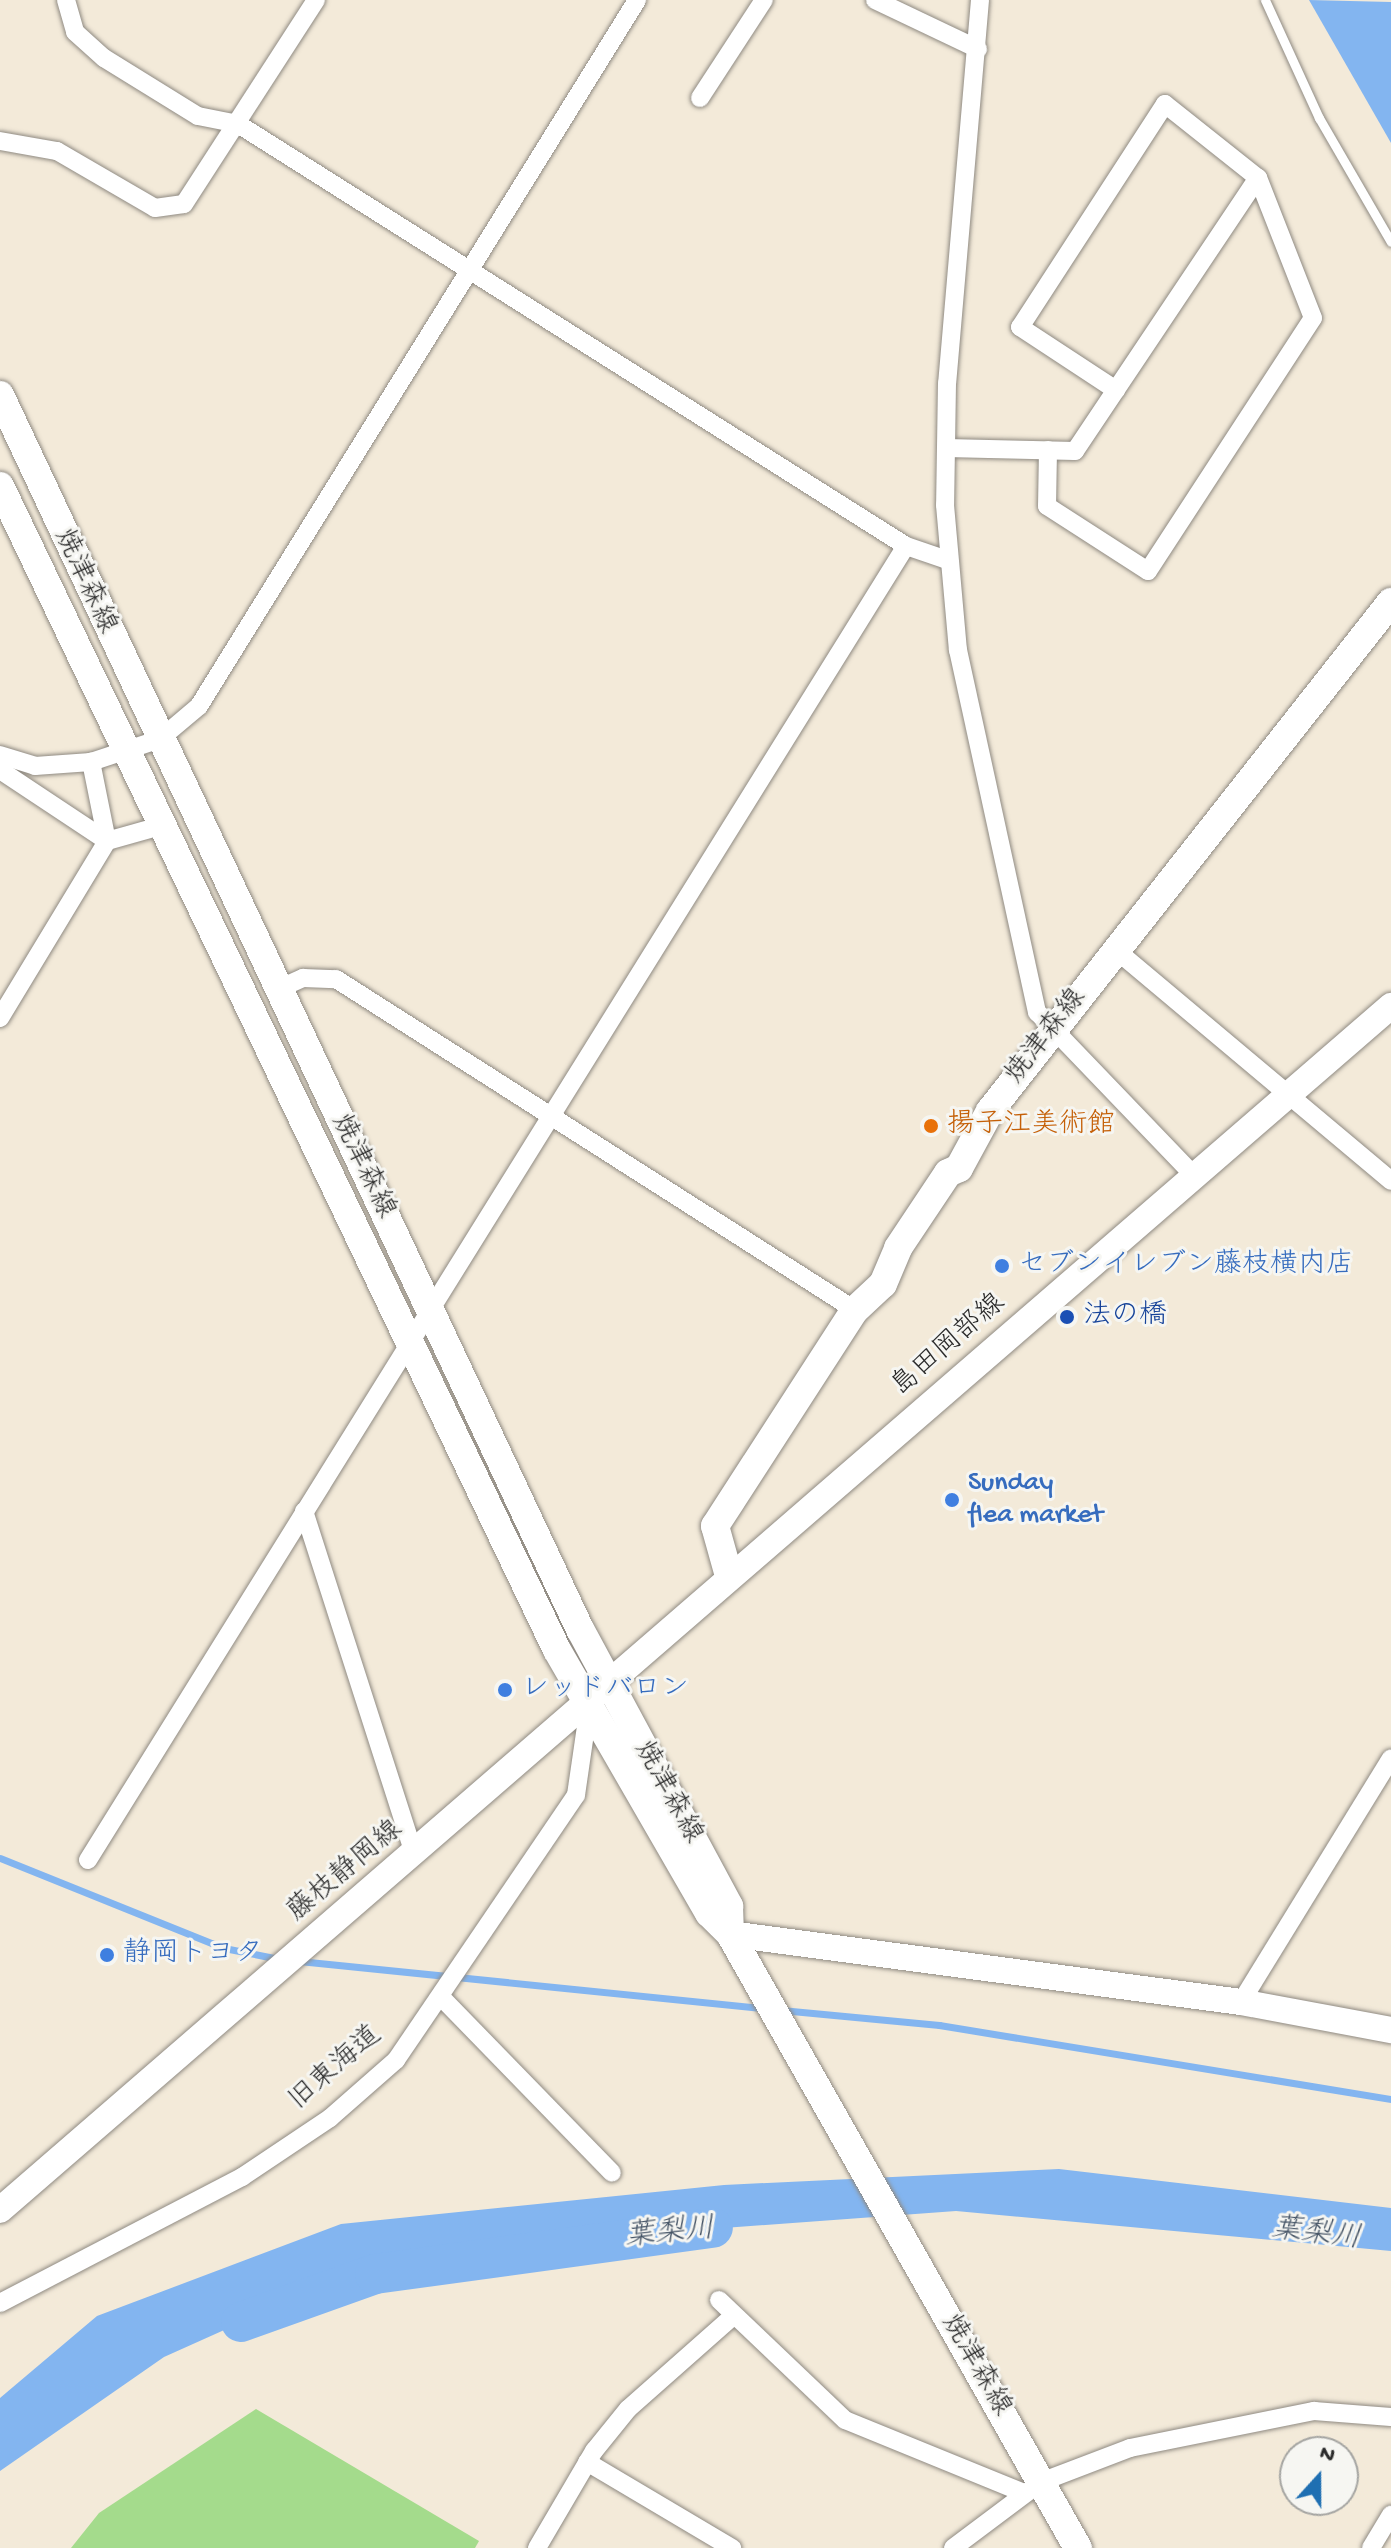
<!DOCTYPE html>
<meta charset="utf-8">
<style>
body{margin:0}
#map{position:relative;width:1391px;height:2548px;overflow:hidden;background:#f3ead9;font-family:"Gochi Hand","Klee One",sans-serif}
div>[style]{position:absolute}
.green>*{inset:0;background:#a4db8c}
.water>*{inset:0;background:#83b5f0}
.stream>*{height:7px;margin:-3.5px;padding:0 3.5px;transform-origin:3.5px;border-radius:3.5px;background:#83b5f0}
.river>*{height:40px;margin:-20px;padding:0 20px;transform-origin:20px;border-radius:20px;background:#83b5f0}
.roads{filter:drop-shadow(0 0 2px #8f8a82) drop-shadow(0 0 2px #8f8a82)}
.lane>*{height:9px;margin:-4.5px;padding:0 4.5px;transform-origin:4.5px;border-radius:4.5px;background:#fff}
.street>*{height:18px;margin:-9px;padding:0 9px;transform-origin:9px;border-radius:9px;background:#fff}
.secondary>*{height:26px;margin:-13px;padding:0 13px;transform-origin:13px;border-radius:13px;background:#fff}
.primary>*{height:28px;margin:-14px;padding:0 14px;transform-origin:14px;border-radius:14px;background:#fff}
.dots>*{width:22px;height:22px;translate:-50% -50%;box-sizing:border-box;border:4px solid #f6f6f2;border-radius:50%}
span{translate:-50% -50%;white-space:nowrap;text-align:center;line-height:1.15;-webkit-text-stroke:6px #f6f6f2;paint-order:stroke}
.street-label{font-size:28px;color:#2b2b2b}
.food-label{font-size:28px;color:#c56008}
.left{translate:0 -50%;text-align:left}
.shop-label{font-size:28px;color:#366cbe}
.transit-label{font-size:28px;color:#164399}
.water-label{font-size:30px;color:#455466;font-style:italic}
.north{position:absolute;left:1279px;top:2436px;width:80px;height:80px;box-sizing:border-box;background:#f6f6f2;border:2px solid #a5a5a2;border-radius:50%;rotate:21deg;font-size:22px;font-weight:700;line-height:32px;text-align:center;color:#2b2b2b}
.north::after{content:'';display:block;margin:auto;width:28px;height:36px;background:#1f6fb2;clip-path:polygon(50% 0,100% 100%,50% 72%,0 100%)}
</style>
<div id="map">
<div class="green">
<div style="clip-path:polygon(256px 2409px,479px 2541px,475px 2548px,71px 2548px,99px 2513px)"></div>
</div>
<div class="water">
<div style="clip-path:polygon(1309px 0,1391px 2px,1391px 143px)"></div>
<div style="clip-path:polygon(1059px 2169px,1391px 2208px,1391px 2251px,956px 2211px,398px 2252px,164px 2357px,0 2471px,0 2398px,97px 2316px,341px 2224px,724px 2185px)"></div>
</div>
<div class="stream">
<div style="left:0;top:1858px;width:241px;rotate:21.9deg"></div>
<div style="left:224px;top:1948px;width:56px;rotate:11.3deg"></div>
<div style="left:299px;top:1961px;width:468px;rotate:5.8deg"></div>
<div style="left:781px;top:2010px;width:159px;rotate:5.4deg"></div>
<div style="left:939px;top:2025px;width:458px;rotate:9.3deg"></div>
</div>
<div class="river">
<div style="left:241px;top:2322px;width:142px;rotate:-19.7deg"></div>
<div style="left:375px;top:2274px;width:341px;rotate:-7.8deg"></div>
</div>
<div class="roads">
<div class="lane">
<div style="left:1265px;top:0;width:130px;rotate:65.4deg"></div>
<div style="left:1319px;top:118px;width:143px;rotate:59.9deg"></div>
</div>
<div class="street">
<div style="left:66px;top:0;width:33px;rotate:74deg"></div>
<div style="left:75px;top:32px;width:39px;rotate:42deg"></div>
<div style="left:104px;top:58px;width:110px;rotate:31.7deg"></div>
<div style="left:198px;top:116px;width:41px;rotate:11.3deg"></div>
<div style="left:238px;top:124px;width:790px;rotate:32.28deg"></div>
<div style="left:906px;top:546px;width:43px;rotate:18.9deg"></div>
<div style="left:875px;top:0;width:114px;rotate:25.4deg"></div>
<div style="left:980px;top:0;width:384px;rotate:94.9deg"></div>
<div style="left:947px;top:383px;width:122px;rotate:90.9deg"></div>
<div style="left:945px;top:505px;width:146px;rotate:84.9deg"></div>
<div style="left:958px;top:650px;width:371px;rotate:77.7deg"></div>
<div style="left:1037px;top:1012px;width:227px;rotate:46.2deg"></div>
<div style="left:700px;top:98px;width:117px;rotate:-56.9deg"></div>
<div style="left:0;top:141px;width:58px;rotate:10deg"></div>
<div style="left:57px;top:151px;width:113px;rotate:30.2deg"></div>
<div style="left:155px;top:208px;width:29px;rotate:-8deg"></div>
<div style="left:184px;top:204px;width:243px;rotate:-57.1deg"></div>
<div style="left:946px;top:448px;width:129px;rotate:1.3deg"></div>
<div style="left:1075px;top:451px;width:329px;rotate:-56.2deg"></div>
<div style="left:1048px;top:450px;width:56px;rotate:91deg"></div>
<div style="left:1047px;top:506px;width:120px;rotate:32.8deg"></div>
<div style="left:1148px;top:571px;width:302px;rotate:-56.9deg"></div>
<div style="left:1313px;top:318px;width:150px;rotate:-111.4deg"></div>
<div style="left:1258px;top:178px;width:119px;rotate:-141.5deg"></div>
<div style="left:1165px;top:104px;width:266px;rotate:123deg"></div>
<div style="left:1020px;top:327px;width:115px;rotate:33.3deg"></div>
<div style="left:0;top:755px;width:37px;rotate:17deg"></div>
<div style="left:35px;top:766px;width:56px;rotate:-4.1deg"></div>
<div style="left:91px;top:762px;width:73px;rotate:-18.4deg"></div>
<div style="left:160px;top:739px;width:51px;rotate:-40.2deg"></div>
<div style="left:199px;top:706px;width:831px;rotate:-58.18deg"></div>
<div style="left:0;top:770px;width:128px;rotate:33.6deg"></div>
<div style="left:107px;top:841px;width:59px;rotate:-15.7deg"></div>
<div style="left:1116px;top:950px;width:359px;rotate:40deg"></div>
<div style="left:276px;top:990px;width:30px;rotate:-24deg"></div>
<div style="left:303px;top:978px;width:33px;rotate:2deg"></div>
<div style="left:336px;top:979px;width:616px;rotate:32.53deg"></div>
<div style="left:0;top:1018px;width:207px;rotate:-58.8deg"></div>
<div style="left:107px;top:841px;width:81px;rotate:-101.4deg"></div>
<div style="left:304px;top:1511px;width:362px;rotate:72.2deg"></div>
<div style="left:88px;top:1860px;width:1548px;rotate:-58.1deg"></div>
<div style="left:441px;top:1997px;width:245px;rotate:45.8deg"></div>
<div style="left:1241px;top:2002px;width:286px;rotate:-58.4deg"></div>
<div style="left:719px;top:2300px;width:174px;rotate:43.6deg"></div>
<div style="left:845px;top:2420px;width:193px;rotate:22.2deg"></div>
<div style="left:0;top:2303px;width:273px;rotate:-27.5deg"></div>
<div style="left:242px;top:2177px;width:106px;rotate:-33.8deg"></div>
<div style="left:330px;top:2118px;width:88px;rotate:-41.3deg"></div>
<div style="left:396px;top:2060px;width:320px;rotate:-55.8deg"></div>
<div style="left:576px;top:1795px;width:90px;rotate:-81.7deg"></div>
<div style="left:587px;top:2462px;width:169px;rotate:30.7deg"></div>
<div style="left:537px;top:2548px;width:113px;rotate:-59.6deg"></div>
<div style="left:594px;top:2451px;width:54px;rotate:-51deg"></div>
<div style="left:628px;top:2409px;width:137px;rotate:-41.5deg"></div>
<div style="left:953px;top:2548px;width:110px;rotate:-36.9deg"></div>
<div style="left:1041px;top:2482px;width:95px;rotate:-20.9deg"></div>
<div style="left:1130px;top:2448px;width:188px;rotate:-11.4deg"></div>
<div style="left:1314px;top:2411px;width:77px;rotate:4.5deg"></div>
<div style="left:1371px;top:2548px;width:39px;rotate:-59deg"></div>
</div>
<div class="secondary">
<div style="left:730px;top:1934px;width:516px;rotate:7.58deg"></div>
<div style="left:1241px;top:2002px;width:153px;rotate:10.6deg"></div>
<div style="left:0;top:2210px;width:1840px;rotate:-40.88deg"></div>
</div>
<div class="primary">
<div style="left:0;top:395px;width:1364px;rotate:64.83deg"></div>
<div style="left:580px;top:1629px;width:315px;rotate:61.7deg"></div>
<div style="left:729px;top:1906px;width:28px;rotate:88deg"></div>
<div style="left:0;top:486px;width:1290px;rotate:64.43deg"></div>
<div style="left:557px;top:1650px;width:304px;rotate:60deg"></div>
<div style="left:709px;top:1913px;width:30px;rotate:45deg"></div>
<div style="left:730px;top:1934px;width:706px;rotate:60.46deg"></div>
<div style="left:729px;top:1576px;width:52px;rotate:-105.6deg"></div>
<div style="left:715px;top:1526px;width:257px;rotate:-57.1deg"></div>
<div style="left:855px;top:1310px;width:38px;rotate:-43deg"></div>
<div style="left:883px;top:1284px;width:39px;rotate:-67deg"></div>
<div style="left:898px;top:1248px;width:90px;rotate:-56.3deg"></div>
<div style="left:948px;top:1173px;width:12px;rotate:-24deg"></div>
<div style="left:959px;top:1168px;width:65px;rotate:-61.5deg"></div>
<div style="left:990px;top:1111px;width:648px;rotate:-51.77deg"></div>
</div>
</div>
<div class="dots">
<div style="left:931px;top:1126px;background:#e8710a"></div>
<div style="left:1002px;top:1266px;background:#3f7fe0"></div>
<div style="left:1067px;top:1317px;background:#1a4fb4"></div>
<div style="left:952px;top:1500px;background:#3f7fe0"></div>
<div style="left:505px;top:1690px;background:#3f7fe0"></div>
<div style="left:107px;top:1955px;background:#3f7fe0"></div>
</div>
<div class="street-label">
<span style="left:84px;top:582px;rotate:65deg">焼津森線</span>
<span style="left:1047px;top:1037px;rotate:-52deg">焼津森線</span>
<span style="left:362px;top:1167px;rotate:64deg">焼津森線</span>
<span style="left:949px;top:1346px;rotate:-41deg">島田岡部線</span>
<span style="left:667px;top:1793px;rotate:61deg">焼津森線</span>
<span style="left:346px;top:1872px;rotate:-40deg">藤枝静岡線</span>
<span style="left:336px;top:2069px;rotate:-41deg">旧東海道</span>
<span style="left:975px;top:2366px;rotate:60deg">焼津森線</span>
</div>
<div class="food-label">
<span class="left" style="left:947px;top:1126px">揚子江美術館</span>
</div>
<div class="shop-label">
<span class="left" style="left:1018px;top:1266px">セブンイレブン藤枝横内店</span>
<span class="left" style="left:968px;top:1500px">Sunday<br>flea market</span>
<span class="left" style="left:521px;top:1690px">レッドバロン</span>
<span class="left" style="left:123px;top:1955px">静岡トヨタ</span>
</div>
<div class="transit-label">
<span class="left" style="left:1083px;top:1317px">法の橋</span>
</div>
<div class="water-label">
<span style="left:670px;top:2235px;rotate:-5deg">葉梨川</span>
<span style="left:1316px;top:2236px;rotate:7deg">葉梨川</span>
</div>
<div class="north">N</div>
</div>
